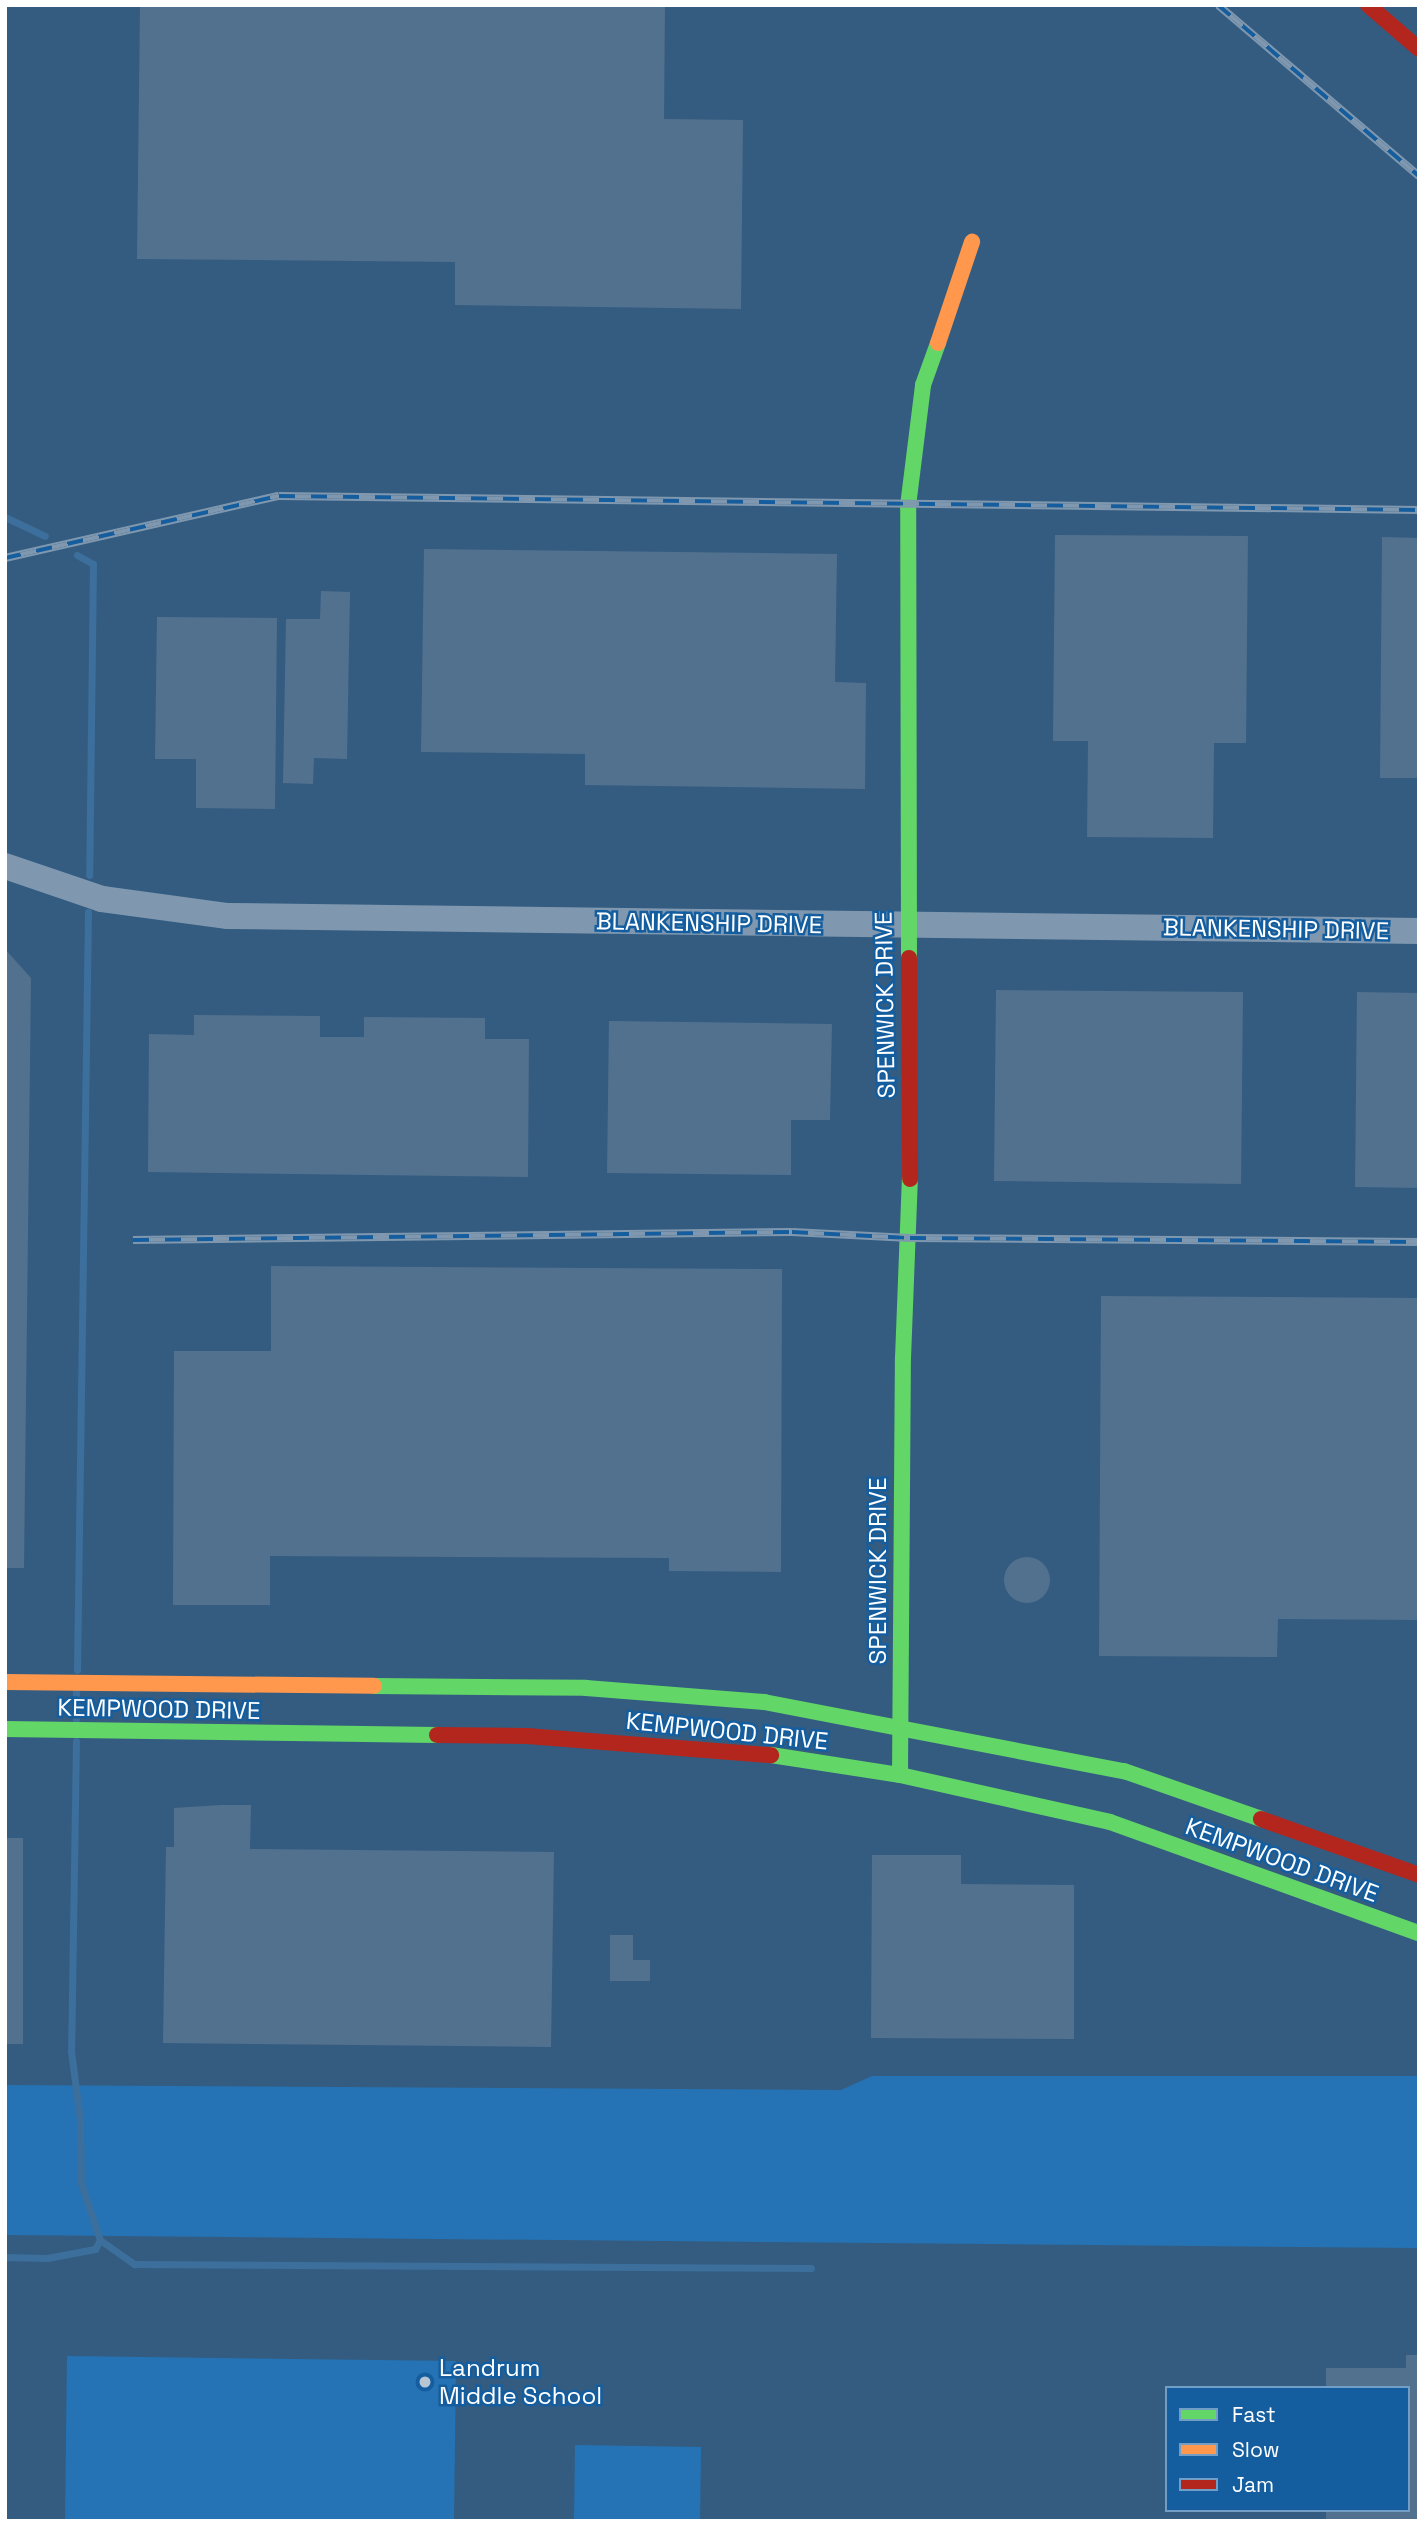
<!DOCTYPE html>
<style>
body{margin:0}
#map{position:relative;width:1424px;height:2526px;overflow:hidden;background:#345c80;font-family:"Space Grotesk",sans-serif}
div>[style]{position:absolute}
.green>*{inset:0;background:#2573b4}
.stream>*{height:7px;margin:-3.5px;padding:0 3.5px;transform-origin:3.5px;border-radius:3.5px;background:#3c6f9c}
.building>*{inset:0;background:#52718e}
.round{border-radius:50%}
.street>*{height:26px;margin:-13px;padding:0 13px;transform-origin:13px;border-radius:13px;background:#7f98b0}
.fast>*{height:16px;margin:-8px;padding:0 8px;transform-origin:8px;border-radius:8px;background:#63d668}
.slow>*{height:16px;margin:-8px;padding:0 8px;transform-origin:8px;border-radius:8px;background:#ff974d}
.jam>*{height:16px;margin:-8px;padding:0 8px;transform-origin:8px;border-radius:8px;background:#b3261e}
.rail>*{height:8px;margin-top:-4px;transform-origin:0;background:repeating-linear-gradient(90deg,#145e9f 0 16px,#7f98af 0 32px);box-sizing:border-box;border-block:2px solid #7f98af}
.dots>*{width:19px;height:19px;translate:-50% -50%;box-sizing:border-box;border:4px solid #145e9f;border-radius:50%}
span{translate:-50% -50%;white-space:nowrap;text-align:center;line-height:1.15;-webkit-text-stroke:5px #145e9f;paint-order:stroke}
.street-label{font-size:24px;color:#fff}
.poi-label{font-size:24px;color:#fff}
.left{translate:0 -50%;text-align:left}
.frame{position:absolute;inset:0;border:7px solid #fff;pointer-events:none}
.legend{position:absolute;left:1165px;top:2386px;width:245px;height:126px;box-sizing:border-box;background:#145e9f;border:2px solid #729ec5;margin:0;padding:9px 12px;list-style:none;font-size:21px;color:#fff}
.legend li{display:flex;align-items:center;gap:14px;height:35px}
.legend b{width:35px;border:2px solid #729ec5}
</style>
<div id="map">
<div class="green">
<div style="clip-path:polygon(872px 2076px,1419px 2076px,1419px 2248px,5px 2235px,5px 2085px,841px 2090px)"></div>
<div style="clip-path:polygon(67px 2356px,456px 2361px,454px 2521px,65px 2521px)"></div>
<div style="clip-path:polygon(575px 2445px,701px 2447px,700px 2521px,574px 2521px)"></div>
</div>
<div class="stream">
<div style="left:5px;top:517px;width:44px;rotate:25.4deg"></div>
<div style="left:77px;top:555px;width:18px;rotate:29deg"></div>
<div style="left:93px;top:564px;width:311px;rotate:90.7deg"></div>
<div style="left:77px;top:1670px;width:758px;rotate:-89.17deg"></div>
<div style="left:76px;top:1719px;width:27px;rotate:-90deg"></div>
<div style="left:76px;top:1741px;width:310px;rotate:90.9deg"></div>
<div style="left:71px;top:2051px;width:70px;rotate:82.6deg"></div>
<div style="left:80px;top:2120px;width:63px;rotate:89.1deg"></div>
<div style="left:81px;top:2183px;width:60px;rotate:71.6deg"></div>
<div style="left:100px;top:2240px;width:42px;rotate:35.2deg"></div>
<div style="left:134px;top:2264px;width:677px;rotate:0.34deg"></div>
<div style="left:5px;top:2257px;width:42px;rotate:1.4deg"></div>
<div style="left:47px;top:2258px;width:49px;rotate:-10.6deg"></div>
<div style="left:95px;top:2249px;width:10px;rotate:-61deg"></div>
</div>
<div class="building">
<div style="clip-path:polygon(140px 5px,665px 5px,664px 119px,743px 120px,741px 309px,455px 305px,455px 262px,137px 259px)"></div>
<div style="clip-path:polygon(1055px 535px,1248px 536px,1246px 743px,1214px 743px,1213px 838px,1087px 837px,1088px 741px,1053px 741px)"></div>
<div style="clip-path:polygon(1382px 537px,1419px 538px,1419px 778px,1380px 778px)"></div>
<div style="clip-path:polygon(424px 549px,837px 554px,835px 682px,866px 683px,865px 789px,585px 785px,585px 754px,421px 752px)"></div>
<div style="clip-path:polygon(321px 591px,350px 592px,347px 759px,314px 758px,313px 784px,283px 783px,286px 619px,320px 619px)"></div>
<div style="clip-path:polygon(157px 617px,277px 618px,275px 809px,196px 808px,196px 759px,155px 759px)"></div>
<div style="clip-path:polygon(5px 949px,31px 978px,24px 1568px,5px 1568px)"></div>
<div style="clip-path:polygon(996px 990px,1243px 992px,1241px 1184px,994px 1181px)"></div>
<div style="clip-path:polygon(1357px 992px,1419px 993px,1419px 1188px,1355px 1187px)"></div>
<div style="clip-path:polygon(194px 1015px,320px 1016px,320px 1037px,364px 1037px,364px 1017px,485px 1018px,485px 1039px,529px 1039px,528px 1177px,148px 1172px,149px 1034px,194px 1035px)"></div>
<div style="clip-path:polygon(609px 1021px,832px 1024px,830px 1120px,791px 1120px,791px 1175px,607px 1173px)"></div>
<div style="clip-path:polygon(271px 1266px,782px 1269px,781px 1572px,669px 1571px,669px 1558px,270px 1556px,270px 1605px,173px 1605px,174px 1351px,271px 1351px)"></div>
<div style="clip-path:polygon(1101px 1296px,1419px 1298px,1419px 1620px,1278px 1619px,1277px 1657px,1099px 1656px)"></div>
<div class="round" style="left:1004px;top:1557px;width:46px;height:46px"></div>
<div style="clip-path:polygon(221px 1805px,251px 1805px,250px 1849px,554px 1852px,551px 2047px,163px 2043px,166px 1847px,174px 1847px,174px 1808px)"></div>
<div style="clip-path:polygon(5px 1838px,23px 1838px,23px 2044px,5px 2044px)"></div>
<div style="clip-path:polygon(872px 1855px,961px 1855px,961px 1884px,1074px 1885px,1074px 2039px,871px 2038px)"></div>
<div style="clip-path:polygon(610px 1935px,633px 1935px,633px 1960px,650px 1960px,650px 1981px,610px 1981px)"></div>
<div style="clip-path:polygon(1406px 2355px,1419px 2355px,1419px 2521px,1326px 2521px,1326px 2510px,1408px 2510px,1408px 2388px,1326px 2388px,1326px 2368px,1406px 2368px)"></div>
</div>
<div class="street">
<div style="left:5px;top:866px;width:102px;rotate:18.8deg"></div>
<div style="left:102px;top:899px;width:127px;rotate:7.7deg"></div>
<div style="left:228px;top:916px;width:1191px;rotate:0.72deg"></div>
</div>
<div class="fast">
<div style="left:909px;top:958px;width:452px;rotate:-90.1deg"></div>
<div style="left:908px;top:506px;width:122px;rotate:-82.9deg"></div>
<div style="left:923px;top:385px;width:45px;rotate:-70.3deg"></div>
<div style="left:374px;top:1686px;width:212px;rotate:0.5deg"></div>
<div style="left:586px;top:1688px;width:179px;rotate:4.5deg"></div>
<div style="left:764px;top:1702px;width:367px;rotate:10.9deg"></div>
<div style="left:1124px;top:1771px;width:145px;rotate:19.3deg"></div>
<div style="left:5px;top:1729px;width:432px;rotate:0.8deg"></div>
<div style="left:771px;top:1755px;width:131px;rotate:8.8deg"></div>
<div style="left:900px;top:1775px;width:215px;rotate:12.6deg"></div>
<div style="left:1110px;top:1822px;width:328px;rotate:19.8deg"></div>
<div style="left:900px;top:1775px;width:417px;rotate:-89.6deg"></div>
<div style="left:903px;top:1358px;width:179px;rotate:-87.8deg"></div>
</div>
<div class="slow">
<div style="left:938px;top:343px;width:107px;rotate:-71.4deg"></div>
<div style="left:5px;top:1682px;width:369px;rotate:0.6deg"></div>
</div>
<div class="jam">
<div style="left:1368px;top:5px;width:67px;rotate:40.8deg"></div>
<div style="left:909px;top:958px;width:221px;rotate:89.7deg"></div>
<div style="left:437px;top:1735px;width:90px;rotate:0.6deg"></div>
<div style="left:527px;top:1736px;width:245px;rotate:4.5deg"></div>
<div style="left:1261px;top:1819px;width:168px;rotate:19.5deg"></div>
</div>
<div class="rail">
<div style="left:1218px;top:5px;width:264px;rotate:40.4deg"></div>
<div style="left:5px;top:558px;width:281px;rotate:-12.8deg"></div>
<div style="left:279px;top:496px;width:1140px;rotate:0.7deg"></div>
<div style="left:133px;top:1240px;width:659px;rotate:-0.7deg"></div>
<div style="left:792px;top:1232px;width:118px;rotate:2.9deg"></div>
<div style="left:910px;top:1238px;width:509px;rotate:0.45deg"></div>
</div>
<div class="dots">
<div style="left:425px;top:2382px;background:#b8c6d3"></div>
</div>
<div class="street-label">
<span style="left:709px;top:923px;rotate:1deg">BLANKENSHIP DRIVE</span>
<span style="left:1276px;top:929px;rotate:1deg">BLANKENSHIP DRIVE</span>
<span style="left:885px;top:1005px;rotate:-91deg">SPENWICK DRIVE</span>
<span style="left:878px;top:1571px;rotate:-90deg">SPENWICK DRIVE</span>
<span style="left:159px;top:1709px;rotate:1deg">KEMPWOOD DRIVE</span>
<span style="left:727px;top:1731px;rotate:6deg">KEMPWOOD DRIVE</span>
<span style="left:1282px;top:1860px;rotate:20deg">KEMPWOOD DRIVE</span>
</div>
<div class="poi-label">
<span class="left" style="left:439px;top:2382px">Landrum<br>Middle School</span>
</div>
<div class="frame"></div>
<ul class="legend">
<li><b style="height:9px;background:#63d668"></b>Fast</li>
<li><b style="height:9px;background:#ff974d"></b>Slow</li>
<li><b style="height:9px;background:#b3261e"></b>Jam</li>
</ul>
</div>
